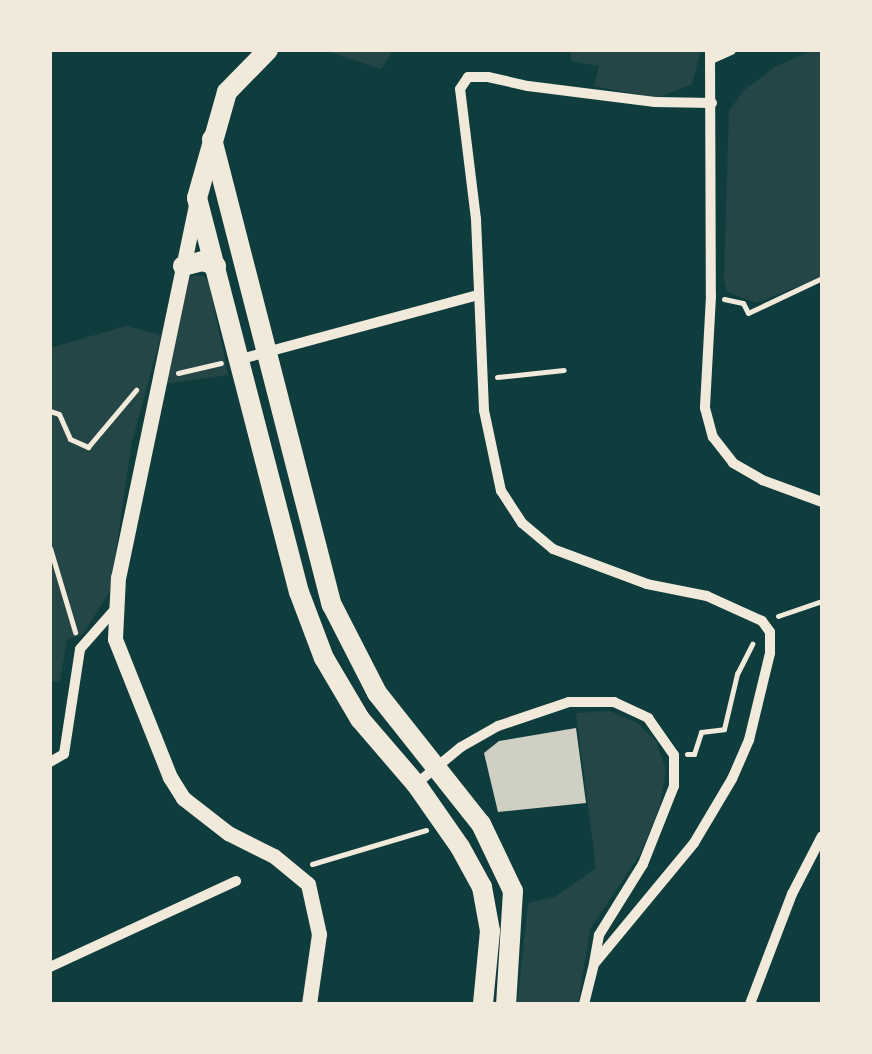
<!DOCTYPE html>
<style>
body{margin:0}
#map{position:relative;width:872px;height:1054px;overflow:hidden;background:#0f3d3e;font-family:Karla,sans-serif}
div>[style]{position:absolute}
.green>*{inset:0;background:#244646}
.building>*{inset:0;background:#cfcfc3}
.path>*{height:5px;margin:-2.5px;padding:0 2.5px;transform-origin:2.5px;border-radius:2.5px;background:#f1e9da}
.minor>*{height:10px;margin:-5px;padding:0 5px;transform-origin:5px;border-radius:5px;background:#f1e9da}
.tertiary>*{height:15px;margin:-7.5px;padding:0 7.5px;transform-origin:7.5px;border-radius:7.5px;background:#f1e9da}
.primary>*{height:20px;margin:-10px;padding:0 10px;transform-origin:10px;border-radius:10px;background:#f1e9da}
span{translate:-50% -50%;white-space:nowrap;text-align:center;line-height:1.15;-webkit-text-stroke:9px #f1e9da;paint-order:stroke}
.frame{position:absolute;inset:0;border:52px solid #f1e9da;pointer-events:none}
</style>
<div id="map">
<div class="green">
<div style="clip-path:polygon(324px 50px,394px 50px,381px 69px)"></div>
<div style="clip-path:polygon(571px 50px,701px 50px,692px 84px,658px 98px,594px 86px,599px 66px,571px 61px)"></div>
<div style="clip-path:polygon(813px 50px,822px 50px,822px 277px,756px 303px,727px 292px,724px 278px,729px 111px,744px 90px,775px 67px)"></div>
<div style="clip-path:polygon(194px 275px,204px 276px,209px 283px,228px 375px,164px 384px,189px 278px)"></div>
<div style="clip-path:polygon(126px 326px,161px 335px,132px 442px,110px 591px,83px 634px,67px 640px,60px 682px,50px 681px,50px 348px)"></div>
<div style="clip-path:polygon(610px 711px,637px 723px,656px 741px,666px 770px,660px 806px,640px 854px,590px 929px,578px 1004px,517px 1004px,528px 903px,555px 897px,596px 868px,576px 713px)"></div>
</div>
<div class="building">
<div style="clip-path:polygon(576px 728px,586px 803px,498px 812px,484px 753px,499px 741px)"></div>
</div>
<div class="path">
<div style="left:822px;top:236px;width:20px;rotate:90deg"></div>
<div style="left:724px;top:299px;width:19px;rotate:12deg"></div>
<div style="left:743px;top:303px;width:11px;rotate:63deg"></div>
<div style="left:748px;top:313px;width:82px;rotate:-25.3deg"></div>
<div style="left:178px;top:373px;width:44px;rotate:-13.1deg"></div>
<div style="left:497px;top:377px;width:67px;rotate:-6deg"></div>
<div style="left:50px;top:411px;width:9px;rotate:18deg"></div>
<div style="left:59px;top:414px;width:27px;rotate:66deg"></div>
<div style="left:70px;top:439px;width:20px;rotate:24deg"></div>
<div style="left:88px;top:447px;width:75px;rotate:-49.9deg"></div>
<div style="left:50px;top:548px;width:88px;rotate:73.4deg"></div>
<div style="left:778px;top:616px;width:46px;rotate:-18.8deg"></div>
<div style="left:687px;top:754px;width:7px"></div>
<div style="left:694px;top:754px;width:23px;rotate:-72deg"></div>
<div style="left:701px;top:732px;width:23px;rotate:-7deg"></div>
<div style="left:724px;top:729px;width:57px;rotate:-76.7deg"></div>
<div style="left:737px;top:674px;width:34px;rotate:-63deg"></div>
<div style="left:312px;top:864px;width:119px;rotate:-16.6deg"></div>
</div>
<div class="minor">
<div style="left:710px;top:50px;width:246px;rotate:89.8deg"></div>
<div style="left:711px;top:296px;width:112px;rotate:93.1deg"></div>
<div style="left:705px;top:408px;width:30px;rotate:75deg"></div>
<div style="left:713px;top:437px;width:33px;rotate:52deg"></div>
<div style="left:733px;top:463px;width:34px;rotate:30deg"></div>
<div style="left:762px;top:480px;width:64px;rotate:20.1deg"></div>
<div style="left:711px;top:59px;width:22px;rotate:-24deg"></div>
<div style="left:241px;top:359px;width:245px;rotate:-15.1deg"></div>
<div style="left:50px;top:762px;width:16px;rotate:-30deg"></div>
<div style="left:64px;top:754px;width:106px;rotate:-81.3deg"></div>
<div style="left:80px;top:649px;width:55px;rotate:-48.7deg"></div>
<div style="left:416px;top:784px;width:58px;rotate:-39.4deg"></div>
<div style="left:461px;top:747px;width:43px;rotate:-29.6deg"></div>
<div style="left:498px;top:726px;width:75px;rotate:-18.7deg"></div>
<div style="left:569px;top:702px;width:45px"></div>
<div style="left:614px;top:702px;width:38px;rotate:25deg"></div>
<div style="left:648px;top:718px;width:45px;rotate:54.9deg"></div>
<div style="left:674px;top:755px;width:31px;rotate:90deg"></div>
<div style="left:674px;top:786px;width:84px;rotate:111.7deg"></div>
<div style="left:643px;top:864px;width:84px;rotate:121.8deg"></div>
<div style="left:599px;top:935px;width:28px;rotate:100deg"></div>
<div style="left:50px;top:967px;width:205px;rotate:-24.8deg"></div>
<div style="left:584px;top:1004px;width:41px;rotate:-76deg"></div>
<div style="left:594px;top:964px;width:157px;rotate:-50.4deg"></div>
<div style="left:694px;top:843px;width:74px;rotate:-59.3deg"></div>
<div style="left:732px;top:779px;width:43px;rotate:-66.4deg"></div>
<div style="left:749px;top:740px;width:89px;rotate:-76.4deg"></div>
<div style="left:770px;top:653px;width:21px;rotate:-90deg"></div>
<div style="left:770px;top:632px;width:14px;rotate:-126deg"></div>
<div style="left:762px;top:621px;width:60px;rotate:-155.6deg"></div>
<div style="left:707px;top:596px;width:61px;rotate:-168.7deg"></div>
<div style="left:647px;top:584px;width:100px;rotate:-159.6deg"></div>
<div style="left:553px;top:549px;width:40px;rotate:-140deg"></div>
<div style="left:522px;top:523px;width:38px;rotate:-123deg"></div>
<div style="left:501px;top:491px;width:83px;rotate:-101.9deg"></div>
<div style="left:484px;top:410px;width:191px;rotate:-92.4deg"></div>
<div style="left:476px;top:219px;width:131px;rotate:-97deg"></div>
<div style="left:460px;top:89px;width:14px;rotate:-56deg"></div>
<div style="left:468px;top:77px;width:20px"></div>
<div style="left:488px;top:77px;width:41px;rotate:12.7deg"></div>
<div style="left:528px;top:86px;width:128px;rotate:7.2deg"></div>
<div style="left:655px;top:102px;width:57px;rotate:1deg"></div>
<div style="left:750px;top:1004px;width:118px;rotate:-69.1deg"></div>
<div style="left:792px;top:894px;width:65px;rotate:-62.7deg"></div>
</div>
<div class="tertiary">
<div style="left:196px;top:205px;width:380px;rotate:101.8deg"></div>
<div style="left:118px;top:577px;width:62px;rotate:92.8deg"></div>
<div style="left:115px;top:639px;width:149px;rotate:68.3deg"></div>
<div style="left:170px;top:777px;width:25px;rotate:58deg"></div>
<div style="left:183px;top:798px;width:57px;rotate:37.9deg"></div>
<div style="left:228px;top:833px;width:51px;rotate:26.6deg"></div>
<div style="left:274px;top:856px;width:44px;rotate:39.5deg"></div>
<div style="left:308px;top:884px;width:51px;rotate:77.6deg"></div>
<div style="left:319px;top:934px;width:71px;rotate:98.1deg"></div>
</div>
<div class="primary">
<div style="left:268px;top:50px;width:59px;rotate:134.3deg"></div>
<div style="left:227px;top:92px;width:110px;rotate:105.8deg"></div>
<div style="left:197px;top:198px;width:407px;rotate:75.5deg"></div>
<div style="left:299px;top:592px;width:71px;rotate:69.3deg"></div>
<div style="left:324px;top:658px;width:71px;rotate:59.5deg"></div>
<div style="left:360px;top:719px;width:86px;rotate:49.3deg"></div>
<div style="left:416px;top:784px;width:77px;rotate:55.1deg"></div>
<div style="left:460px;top:847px;width:46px;rotate:61.2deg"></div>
<div style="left:482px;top:887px;width:45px;rotate:79.7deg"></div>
<div style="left:490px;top:931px;width:73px;rotate:95.5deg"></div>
<div style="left:212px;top:139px;width:481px;rotate:75.6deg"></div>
<div style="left:332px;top:605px;width:99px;rotate:62.9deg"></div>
<div style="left:377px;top:693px;width:167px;rotate:51.6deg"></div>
<div style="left:481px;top:824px;width:74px;rotate:64.5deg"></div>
<div style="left:513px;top:891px;width:113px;rotate:93.5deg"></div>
<div style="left:183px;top:266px;width:21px;rotate:-14deg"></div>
<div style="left:203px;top:261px;width:14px;rotate:21deg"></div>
</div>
<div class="frame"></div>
</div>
